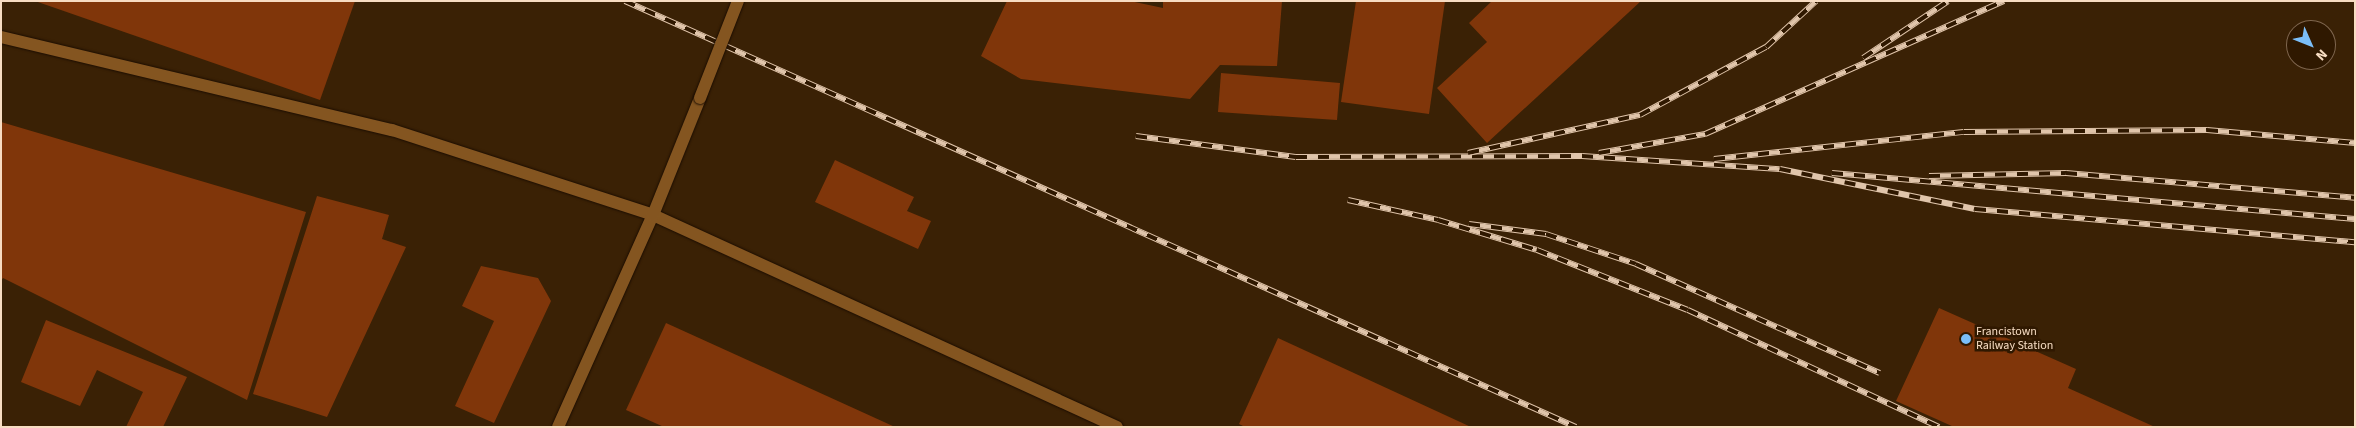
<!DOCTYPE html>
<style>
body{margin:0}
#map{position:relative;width:2356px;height:428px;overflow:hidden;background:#3a2105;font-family:"Source Sans 3",sans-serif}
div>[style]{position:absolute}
.building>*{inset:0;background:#80360a}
.roads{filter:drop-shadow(0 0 1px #1b0d01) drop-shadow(0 0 1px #1b0d01)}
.lane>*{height:12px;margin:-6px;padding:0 6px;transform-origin:6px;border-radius:6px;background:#845520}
.rail>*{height:5.5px;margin-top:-2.75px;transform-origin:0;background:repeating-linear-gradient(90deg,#2f1800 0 11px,#e0c5ab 0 22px);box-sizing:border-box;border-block:1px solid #e0c5ab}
.bridges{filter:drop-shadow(0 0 1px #1b0d01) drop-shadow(0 0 1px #1b0d01)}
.lane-bridge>*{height:12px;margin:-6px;padding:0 6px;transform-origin:6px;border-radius:6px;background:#845520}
.dots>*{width:14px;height:14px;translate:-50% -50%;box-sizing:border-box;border:2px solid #2f1800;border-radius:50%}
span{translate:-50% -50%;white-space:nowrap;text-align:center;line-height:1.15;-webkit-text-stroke:5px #2f1800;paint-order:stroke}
.poi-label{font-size:12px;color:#f7dcc2}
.left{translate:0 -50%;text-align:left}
.frame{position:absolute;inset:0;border:2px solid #f7dcc2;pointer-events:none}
.north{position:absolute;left:2286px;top:20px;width:50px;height:50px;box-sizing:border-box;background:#2f1800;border:1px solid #7f664e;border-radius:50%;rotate:134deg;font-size:14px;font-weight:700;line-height:20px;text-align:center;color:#f7dcc2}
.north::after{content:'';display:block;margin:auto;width:18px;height:22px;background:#7bbef8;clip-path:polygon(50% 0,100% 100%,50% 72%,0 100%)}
</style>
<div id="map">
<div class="building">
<div style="clip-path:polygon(35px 1px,355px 1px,320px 100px)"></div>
<div style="clip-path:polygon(1007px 1px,1130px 1px,1163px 8px,1163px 1px,1282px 1px,1277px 66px,1220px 65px,1190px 99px,1021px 79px,981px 56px)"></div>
<div style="clip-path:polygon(1356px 1px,1445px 1px,1429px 114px,1341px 102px)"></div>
<div style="clip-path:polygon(1492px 1px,1641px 1px,1487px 143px,1437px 88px,1487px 42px,1469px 23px)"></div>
<div style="clip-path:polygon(1221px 73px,1340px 83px,1337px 120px,1218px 112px)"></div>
<div style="clip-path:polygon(1px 122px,306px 212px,247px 400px,3px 278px,1px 281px)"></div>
<div style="clip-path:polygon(835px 160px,914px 197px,907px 211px,931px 221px,918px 249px,815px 202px)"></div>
<div style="clip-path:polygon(317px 196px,389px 215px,382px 239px,406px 247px,327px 417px,253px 394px)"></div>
<div style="clip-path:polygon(481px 266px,538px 278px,551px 301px,494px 423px,455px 406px,494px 321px,462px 306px)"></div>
<div style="clip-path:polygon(1939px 308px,2076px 369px,2068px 388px,2155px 427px,1954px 427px,1896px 401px)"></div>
<div style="clip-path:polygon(46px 320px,187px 377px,163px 427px,126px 427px,143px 392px,97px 370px,80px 406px,21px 382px)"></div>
<div style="clip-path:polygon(666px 323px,895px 427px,664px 427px,626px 410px)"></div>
<div style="clip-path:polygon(1278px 338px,1471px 427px,1245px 427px,1239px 424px)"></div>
</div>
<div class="roads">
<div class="lane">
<div style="left:1px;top:37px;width:402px;rotate:13.4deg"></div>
<div style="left:392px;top:130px;width:274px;rotate:18deg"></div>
<div style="left:653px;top:215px;width:510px;rotate:24.56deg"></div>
<div style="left:558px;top:427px;width:232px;rotate:-65.9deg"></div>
<div style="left:653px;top:215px;width:126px;rotate:-68.1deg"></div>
</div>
</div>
<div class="rail">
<div style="left:625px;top:1px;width:1042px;rotate:24.13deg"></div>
<div style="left:1863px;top:58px;width:102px;rotate:-33.8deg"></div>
<div style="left:1136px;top:136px;width:161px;rotate:7.5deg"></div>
<div style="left:1296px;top:157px;width:286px;rotate:-0.2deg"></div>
<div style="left:1582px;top:156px;width:198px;rotate:3.8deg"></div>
<div style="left:1780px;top:169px;width:199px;rotate:11.6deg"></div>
<div style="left:1975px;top:209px;width:381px;rotate:5deg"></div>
<div style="left:1468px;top:153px;width:176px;rotate:-12.5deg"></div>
<div style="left:1640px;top:115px;width:143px;rotate:-28.4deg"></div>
<div style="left:1766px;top:47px;width:68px;rotate:-42.6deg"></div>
<div style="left:1599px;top:153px;width:108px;rotate:-10.2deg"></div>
<div style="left:1705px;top:134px;width:327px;rotate:-24deg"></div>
<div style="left:1714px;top:159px;width:251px;rotate:-6.2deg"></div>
<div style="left:1964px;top:132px;width:243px;rotate:-0.5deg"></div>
<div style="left:2207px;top:130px;width:149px;rotate:5deg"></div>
<div style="left:1832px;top:173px;width:525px;rotate:5.03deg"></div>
<div style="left:1929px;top:176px;width:137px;rotate:-1.3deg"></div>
<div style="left:2066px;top:173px;width:290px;rotate:4.9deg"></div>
<div style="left:1348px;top:200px;width:92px;rotate:12.5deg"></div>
<div style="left:1438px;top:220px;width:103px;rotate:16.9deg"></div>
<div style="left:1537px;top:250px;width:162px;rotate:21.7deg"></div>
<div style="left:1688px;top:310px;width:277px;rotate:25deg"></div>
<div style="left:1469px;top:224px;width:78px;rotate:7.4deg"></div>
<div style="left:1546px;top:234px;width:95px;rotate:18.4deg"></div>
<div style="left:1636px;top:264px;width:267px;rotate:24.1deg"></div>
</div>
<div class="bridges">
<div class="lane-bridge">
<div style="left:700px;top:98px;width:104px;rotate:-68.6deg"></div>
</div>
</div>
<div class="dots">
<div style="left:1966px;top:339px;background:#7bbef8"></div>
</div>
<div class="poi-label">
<span class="left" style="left:1976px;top:339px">Francistown<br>Railway Station</span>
</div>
<div class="frame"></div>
<div class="north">N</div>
</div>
